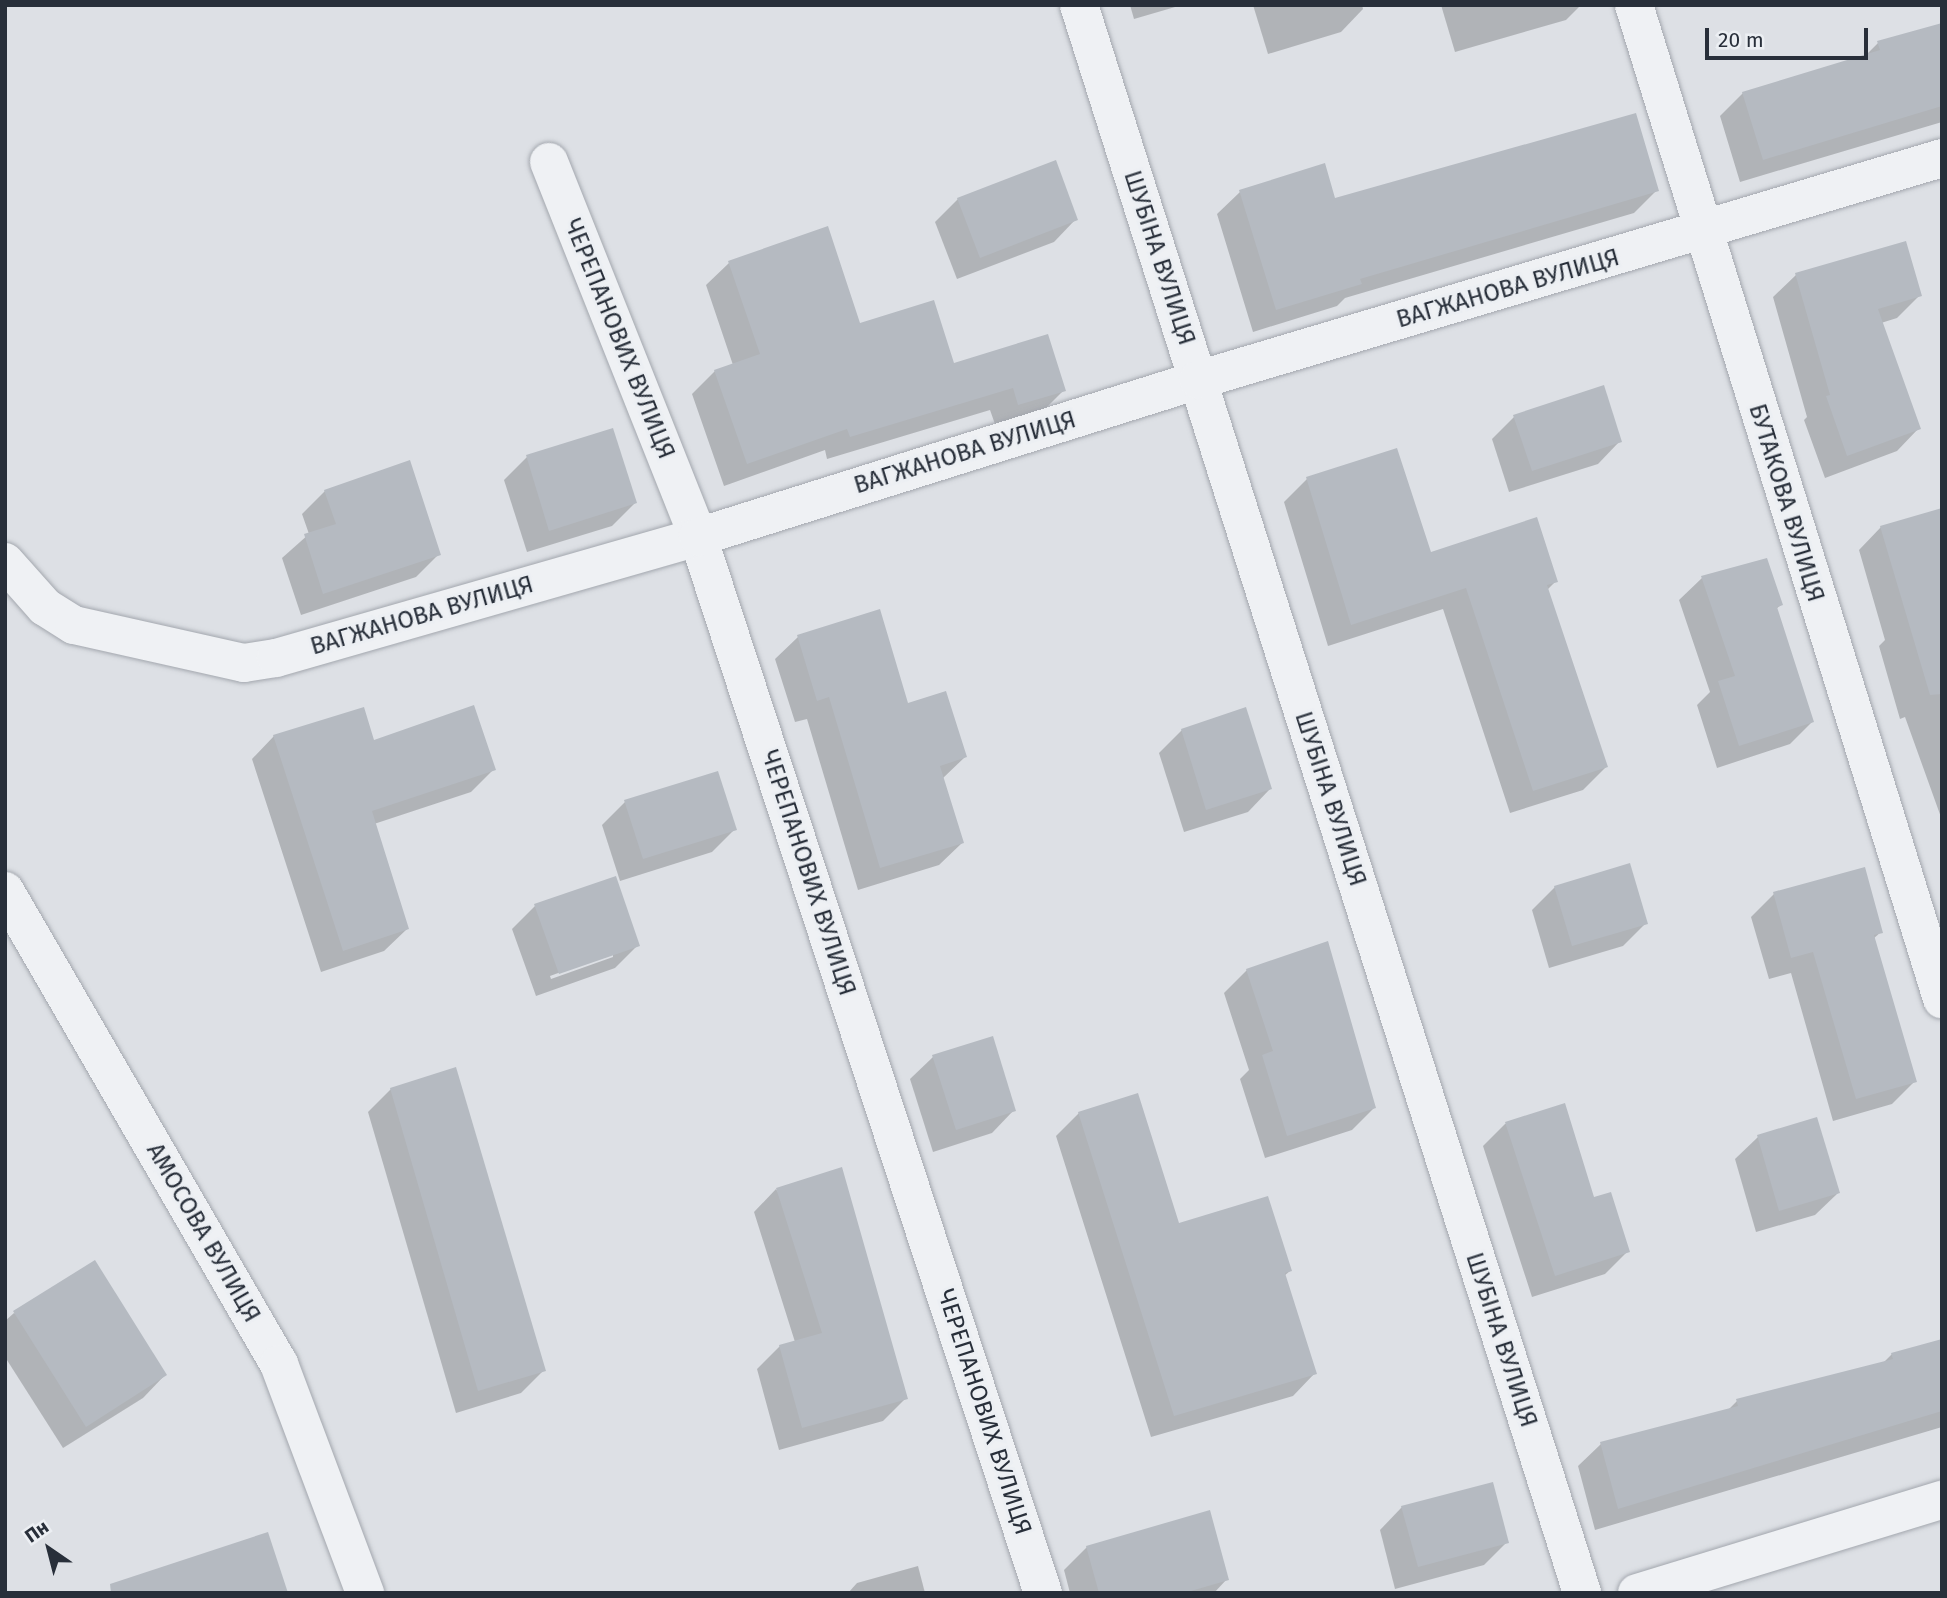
<!DOCTYPE html>
<meta charset="utf-8">
<style>
body{margin:0}
#map{position:relative;width:1947px;height:1598px;overflow:hidden;background:#dde0e5;font-family:"Fira Sans",sans-serif}
div>[style]{position:absolute}
.shadow>*{inset:0;background:#0003}
.building>*{inset:0;background:#b5bac1}
.roads{filter:drop-shadow(0 0 2px #a3a7ae) drop-shadow(0 0 2px #a3a7ae)}
.minor>*{height:38px;margin:-19px;padding:0 19px;transform-origin:19px;border-radius:19px;background:#eff1f4}
span{translate:-50% -50%;white-space:nowrap;text-align:center;line-height:1.15;-webkit-text-stroke:6px #eceff3;paint-order:stroke}
.street-label{font-size:24px;color:#282f3a}
.frame{position:absolute;inset:0;border:7px solid #282f3a;pointer-events:none}
.north{position:absolute;left:14px;top:1514px;width:70px;height:70px;-webkit-text-stroke:5px #eceff3;paint-order:stroke;rotate:325deg;font-size:19px;font-weight:700;line-height:28px;text-align:center;color:#282f3a}
.north::after{content:'';display:block;margin:auto;width:24px;height:32px;background:#282f3a;clip-path:polygon(50% 0,100% 100%,50% 72%,0 100%)}
.scale{position:absolute;left:1705px;top:28px;width:163px;height:32px;box-sizing:border-box;border:4px solid #282f3a;border-top:0;padding-left:9px;font-size:21px;line-height:24px;white-space:nowrap;color:#282f3a;-webkit-text-stroke:5px #eceff3;paint-order:stroke}
</style>
<div id="map">
<div class="shadow">
<div style="clip-path:polygon(1130px 5px,1182px 5px,1134px 19px)"></div>
<div style="clip-path:polygon(1253px 5px,1362px 5px,1363px 9px,1341px 32px,1268px 54px)"></div>
<div style="clip-path:polygon(1441px 5px,1581px 5px,1566px 20px,1455px 52px)"></div>
<div style="clip-path:polygon(1942px 25px,1942px 122px,1740px 182px,1720px 116px,1743px 93px,1864px 57px,1878px 43px)"></div>
<div style="clip-path:polygon(1657px 190px,1634px 213px,1345px 298px,1337px 306px,1253px 332px,1217px 214px,1240px 192px,1334px 201px)"></div>
<div style="clip-path:polygon(958px 199px,1076px 219px,1054px 242px,957px 279px,935px 222px)"></div>
<div style="clip-path:polygon(729px 263px,953px 366px,1064px 390px,1041px 413px,996px 427px,990px 410px,827px 459px,825px 450px,724px 486px,692px 394px,715px 371px,733px 365px,706px 285px)"></div>
<div style="clip-path:polygon(1796px 275px,1920px 295px,1897px 318px,1881px 323px,1919px 428px,1897px 451px,1825px 478px,1804px 420px,1807px 417px,1773px 297px)"></div>
<div style="clip-path:polygon(1514px 417px,1620px 441px,1598px 464px,1509px 492px,1492px 439px)"></div>
<div style="clip-path:polygon(527px 457px,635px 503px,612px 526px,527px 552px,504px 480px)"></div>
<div style="clip-path:polygon(1307px 479px,1430px 554px,1556px 581px,1547px 590px,1606px 767px,1583px 790px,1510px 813px,1443px 609px,1328px 646px,1284px 502px)"></div>
<div style="clip-path:polygon(325px 491px,439px 554px,416px 577px,301px 615px,282px 558px,309px 534px,302px 514px)"></div>
<div style="clip-path:polygon(1942px 517px,1942px 820px,1905px 717px,1900px 719px,1879px 646px,1885px 640px,1859px 550px,1881px 527px)"></div>
<div style="clip-path:polygon(1702px 578px,1781px 605px,1776px 609px,1812px 722px,1790px 744px,1717px 768px,1697px 705px,1710px 692px,1679px 600px)"></div>
<div style="clip-path:polygon(798px 637px,907px 705px,965px 757px,942px 779px,962px 843px,939px 865px,858px 890px,807px 719px,795px 722px,775px 659px)"></div>
<div style="clip-path:polygon(1182px 730px,1270px 789px,1248px 812px,1184px 832px,1159px 753px)"></div>
<div style="clip-path:polygon(274px 736px,373px 742px,494px 769px,471px 792px,374px 824px,407px 929px,384px 951px,321px 972px,252px 759px)"></div>
<div style="clip-path:polygon(625px 802px,735px 829px,712px 852px,620px 881px,602px 825px)"></div>
<div style="clip-path:polygon(1555px 887px,1646px 923px,1623px 946px,1549px 968px,1532px 910px)"></div>
<div style="clip-path:polygon(1774px 894px,1881px 932px,1873px 939px,1915px 1081px,1892px 1104px,1833px 1121px,1791px 973px,1769px 979px,1751px 917px)"></div>
<div style="clip-path:polygon(evenodd,535px 906px,638px 945px,615px 968px,536px 996px,512px 929px,535px 906px,613px 953px,613px 957px,551px 979px,550px 976px,613px 953px)"></div>
<div style="clip-path:polygon(1247px 970px,1374px 1108px,1352px 1130px,1265px 1158px,1240px 1079px,1249px 1070px,1224px 993px)"></div>
<div style="clip-path:polygon(933px 1057px,1014px 1110px,992px 1133px,933px 1152px,910px 1079px)"></div>
<div style="clip-path:polygon(391px 1089px,544px 1370px,521px 1393px,456px 1413px,368px 1112px)"></div>
<div style="clip-path:polygon(1563px 1106px,1593px 1200px,1628px 1251px,1605px 1274px,1532px 1297px,1483px 1146px,1505px 1124px)"></div>
<div style="clip-path:polygon(1079px 1113px,1178px 1225px,1290px 1271px,1284px 1276px,1315px 1373px,1293px 1396px,1151px 1437px,1056px 1136px)"></div>
<div style="clip-path:polygon(1758px 1137px,1838px 1193px,1815px 1215px,1756px 1232px,1735px 1159px)"></div>
<div style="clip-path:polygon(776px 1189px,906px 1398px,883px 1421px,779px 1450px,757px 1369px,780px 1346px,795px 1342px,754px 1212px)"></div>
<div style="clip-path:polygon(14px 1313px,165px 1375px,143px 1398px,63px 1448px,5px 1357px,5px 1321px)"></div>
<div style="clip-path:polygon(1942px 1341px,1942px 1427px,1595px 1530px,1578px 1466px,1601px 1444px,1728px 1410px,1737px 1401px,1883px 1363px,1892px 1354px)"></div>
<div style="clip-path:polygon(1402px 1507px,1507px 1542px,1484px 1565px,1395px 1589px,1380px 1530px)"></div>
<div style="clip-path:polygon(1087px 1547px,1227px 1579px,1214px 1593px,1070px 1593px,1064px 1570px)"></div>
<div style="clip-path:polygon(918px 1566px,925px 1593px,848px 1593px,857px 1583px)"></div>
</div>
<div class="building">
<div style="clip-path:polygon(1942px 23px,1942px 106px,1763px 160px,1742px 92px,1880px 50px,1877px 41px)"></div>
<div style="clip-path:polygon(1636px 113px,1659px 191px,1360px 279px,1362px 284px,1276px 310px,1239px 190px,1325px 163px,1335px 198px)"></div>
<div style="clip-path:polygon(1056px 160px,1078px 220px,980px 258px,957px 198px)"></div>
<div style="clip-path:polygon(828px 226px,860px 323px,934px 300px,954px 363px,1048px 334px,1066px 391px,1018px 405px,1013px 388px,850px 437px,847px 429px,747px 464px,714px 370px,760px 354px,728px 261px)"></div>
<div style="clip-path:polygon(1906px 241px,1922px 296px,1878px 309px,1921px 429px,1847px 456px,1826px 396px,1830px 395px,1795px 273px)"></div>
<div style="clip-path:polygon(1604px 385px,1622px 442px,1532px 471px,1513px 415px)"></div>
<div style="clip-path:polygon(613px 428px,637px 503px,549px 531px,526px 455px)"></div>
<div style="clip-path:polygon(1397px 448px,1431px 552px,1537px 517px,1558px 582px,1547px 585px,1608px 767px,1533px 791px,1466px 588px,1351px 625px,1306px 477px)"></div>
<div style="clip-path:polygon(410px 460px,441px 555px,323px 594px,304px 534px,336px 524px,324px 490px)"></div>
<div style="clip-path:polygon(1942px 508px,1942px 694px,1930px 695px,1880px 526px)"></div>
<div style="clip-path:polygon(1767px 558px,1783px 605px,1777px 607px,1814px 722px,1739px 746px,1718px 681px,1735px 676px,1701px 576px)"></div>
<div style="clip-path:polygon(880px 609px,908px 703px,946px 691px,967px 757px,940px 766px,964px 843px,880px 868px,829px 697px,817px 701px,797px 635px)"></div>
<div style="clip-path:polygon(474px 705px,496px 770px,372px 811px,409px 929px,343px 951px,273px 735px,364px 707px,374px 740px)"></div>
<div style="clip-path:polygon(1246px 707px,1272px 789px,1206px 810px,1181px 729px)"></div>
<div style="clip-path:polygon(718px 771px,737px 830px,643px 859px,624px 800px)"></div>
<div style="clip-path:polygon(1630px 863px,1648px 924px,1572px 946px,1554px 886px)"></div>
<div style="clip-path:polygon(1865px 867px,1883px 933px,1874px 935px,1917px 1082px,1856px 1099px,1813px 952px,1791px 958px,1773px 892px)"></div>
<div style="clip-path:polygon(616px 876px,640px 946px,559px 974px,534px 904px)"></div>
<div style="clip-path:polygon(1328px 941px,1376px 1108px,1287px 1136px,1262px 1055px,1273px 1051px,1246px 969px)"></div>
<div style="clip-path:polygon(993px 1036px,1016px 1111px,956px 1130px,932px 1055px)"></div>
<div style="clip-path:polygon(456px 1067px,546px 1371px,478px 1391px,390px 1088px)"></div>
<div style="clip-path:polygon(1138px 1093px,1179px 1223px,1268px 1196px,1292px 1271px,1285px 1273px,1317px 1374px,1174px 1416px,1078px 1112px)"></div>
<div style="clip-path:polygon(1565px 1103px,1594px 1197px,1611px 1192px,1630px 1252px,1555px 1276px,1505px 1122px)"></div>
<div style="clip-path:polygon(1817px 1117px,1840px 1193px,1779px 1211px,1757px 1135px)"></div>
<div style="clip-path:polygon(842px 1167px,908px 1399px,802px 1428px,779px 1345px,822px 1333px,776px 1188px)"></div>
<div style="clip-path:polygon(95px 1260px,167px 1375px,86px 1427px,13px 1311px)"></div>
<div style="clip-path:polygon(1942px 1339px,1942px 1411px,1618px 1509px,1600px 1442px,1738px 1406px,1736px 1399px,1893px 1359px,1891px 1353px)"></div>
<div style="clip-path:polygon(1493px 1482px,1509px 1543px,1418px 1567px,1401px 1506px)"></div>
<div style="clip-path:polygon(1210px 1510px,1229px 1580px,1184px 1593px,1099px 1593px,1086px 1546px)"></div>
<div style="clip-path:polygon(268px 1532px,288px 1593px,111px 1593px,110px 1584px)"></div>
</div>
<div class="roads">
<div class="minor">
<div style="left:1079px;top:5px;width:1666px;rotate:72.42deg"></div>
<div style="left:1634px;top:5px;width:1041px;rotate:72.78deg"></div>
<div style="left:549px;top:162px;width:404px;rotate:68.3deg"></div>
<div style="left:698px;top:537px;width:1111px;rotate:71.91deg"></div>
<div style="left:5px;top:562px;width:60px;rotate:48.4deg"></div>
<div style="left:45px;top:607px;width:34px;rotate:32deg"></div>
<div style="left:74px;top:625px;width:174px;rotate:12.6deg"></div>
<div style="left:244px;top:663px;width:32px;rotate:-9deg"></div>
<div style="left:276px;top:658px;width:439px;rotate:-16deg"></div>
<div style="left:698px;top:537px;width:524px;rotate:-17.43deg"></div>
<div style="left:1198px;top:380px;width:776px;rotate:-16.61deg"></div>
<div style="left:5px;top:891px;width:547px;rotate:59.92deg"></div>
<div style="left:279px;top:1364px;width:245px;rotate:69.4deg"></div>
<div style="left:1637px;top:1593px;width:319px;rotate:-17deg"></div>
</div>
</div>
<div class="street-label">
<span style="left:1159px;top:258px;rotate:72deg">ШУБІНА ВУЛИЦЯ</span>
<span style="left:1508px;top:289px;rotate:-16deg">ВАГЖАНОВА ВУЛИЦЯ</span>
<span style="left:619px;top:339px;rotate:68deg">ЧЕРЕПАНОВИХ ВУЛИЦЯ</span>
<span style="left:965px;top:453px;rotate:-17deg">ВАГЖАНОВА ВУЛИЦЯ</span>
<span style="left:1786px;top:503px;rotate:73deg">БУТАКОВА ВУЛИЦЯ</span>
<span style="left:422px;top:616px;rotate:-16deg">ВАГЖАНОВА ВУЛИЦЯ</span>
<span style="left:1330px;top:799px;rotate:72deg">ШУБІНА ВУЛИЦЯ</span>
<span style="left:808px;top:873px;rotate:72deg">ЧЕРЕПАНОВИХ ВУЛИЦЯ</span>
<span style="left:203px;top:1233px;rotate:60deg">АМОСОВА ВУЛИЦЯ</span>
<span style="left:1501px;top:1340px;rotate:72deg">ШУБІНА ВУЛИЦЯ</span>
<span style="left:984px;top:1412px;rotate:72deg">ЧЕРЕПАНОВИХ ВУЛИЦЯ</span>
</div>
<div class="frame"></div>
<div class="north">Пн</div>
<div class="scale">20 m</div>
</div>
